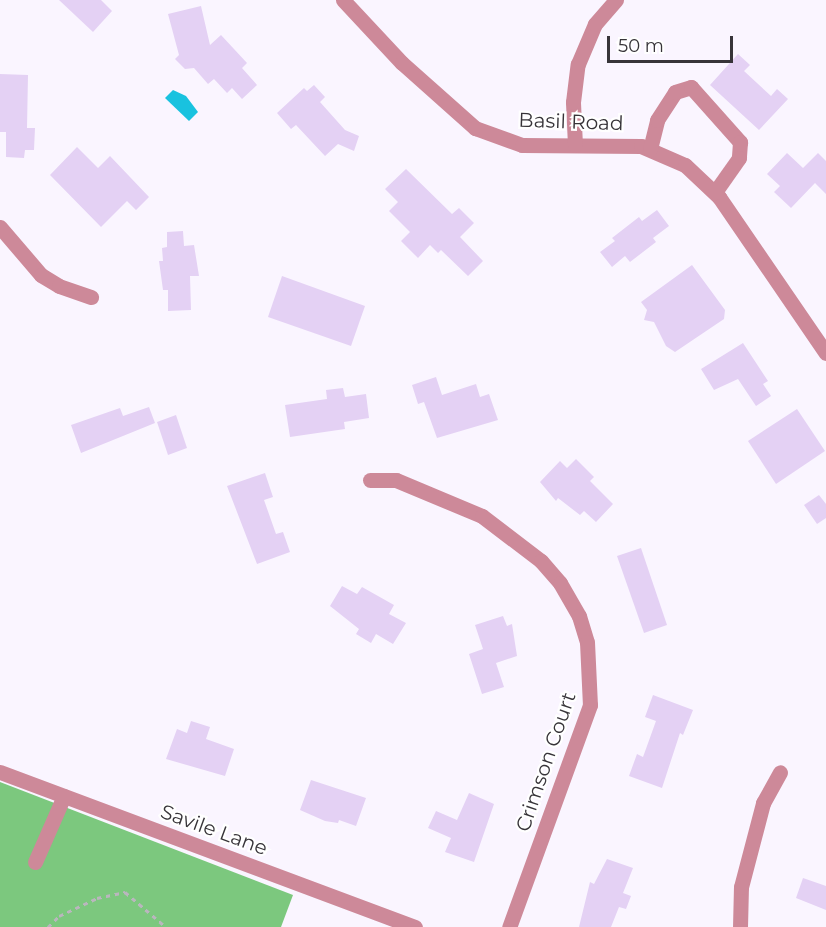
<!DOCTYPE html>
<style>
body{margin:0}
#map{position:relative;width:826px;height:927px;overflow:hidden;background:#faf5ff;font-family:Montserrat,sans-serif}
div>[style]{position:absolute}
.forest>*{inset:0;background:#7cc87e}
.water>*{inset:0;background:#19c2df}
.building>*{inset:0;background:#e4d1f4}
.path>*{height:3px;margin-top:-1.5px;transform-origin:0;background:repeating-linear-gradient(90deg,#bab6be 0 4.5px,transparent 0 9px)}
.minor>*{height:15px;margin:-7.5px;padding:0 7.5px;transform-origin:7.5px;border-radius:7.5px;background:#cd8999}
span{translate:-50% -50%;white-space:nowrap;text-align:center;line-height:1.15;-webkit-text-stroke:4.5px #fff;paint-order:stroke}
.street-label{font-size:20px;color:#373439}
.scale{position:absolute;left:607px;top:36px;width:126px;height:27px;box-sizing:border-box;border:3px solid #373439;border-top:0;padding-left:8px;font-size:18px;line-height:21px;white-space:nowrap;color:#373439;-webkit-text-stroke:4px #fff;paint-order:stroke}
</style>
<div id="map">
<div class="forest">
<div style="clip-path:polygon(0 782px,293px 895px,281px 927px,0 927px)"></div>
</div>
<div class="water">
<div style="clip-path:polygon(173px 90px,186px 96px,198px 112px,189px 121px,165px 98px)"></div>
</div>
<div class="building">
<div style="clip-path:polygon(59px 0,101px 0,112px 11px,93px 32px)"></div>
<div style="clip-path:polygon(201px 6px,210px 45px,221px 35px,247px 63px,242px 68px,257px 85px,242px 99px,232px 88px,227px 93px,214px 79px,208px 84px,194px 68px,185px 69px,175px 59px,179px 55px,168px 14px)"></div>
<div style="clip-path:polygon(738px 54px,750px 65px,744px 71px,771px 96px,777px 89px,788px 99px,759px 130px,710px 85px)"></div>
<div style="clip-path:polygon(0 74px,28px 75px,27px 128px,35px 128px,34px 150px,25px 150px,24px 158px,6px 157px,6px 132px,0 132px)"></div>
<div style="clip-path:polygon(314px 85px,325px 97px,320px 102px,345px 130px,359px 136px,354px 151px,338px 144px,325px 156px,296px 125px,291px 129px,277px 113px,304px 88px,307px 91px)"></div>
<div style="clip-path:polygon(77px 147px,98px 168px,110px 156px,149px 197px,136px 210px,127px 201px,101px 227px,50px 175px)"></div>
<div style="clip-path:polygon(787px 153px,803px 168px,818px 153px,826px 161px,826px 194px,815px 183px,791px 208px,774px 192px,780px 186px,767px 174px)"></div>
<div style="clip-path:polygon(406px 169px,452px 214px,459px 208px,474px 223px,460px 237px,483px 261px,468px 276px,441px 250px,438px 253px,430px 245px,418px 258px,401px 241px,410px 232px,389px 211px,398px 202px,385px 189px)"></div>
<div style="clip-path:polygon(657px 210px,669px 226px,653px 238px,656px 242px,630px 262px,625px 256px,612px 267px,600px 252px,615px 241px,612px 238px,639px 217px,642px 221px)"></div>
<div style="clip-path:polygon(183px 231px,184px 246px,194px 245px,199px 276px,190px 276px,191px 310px,168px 311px,168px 290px,163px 290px,159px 261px,163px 261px,162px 248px,167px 247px,167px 232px)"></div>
<div style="clip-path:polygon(692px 265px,725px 310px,724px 319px,675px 352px,666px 346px,654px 322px,644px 320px,647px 310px,641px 302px)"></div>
<div style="clip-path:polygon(282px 276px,365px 306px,351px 346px,268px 317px)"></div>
<div style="clip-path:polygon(743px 343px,768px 381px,763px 384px,771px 396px,756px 406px,738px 379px,714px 390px,701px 369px)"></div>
<div style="clip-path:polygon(436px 377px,442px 395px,476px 384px,480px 397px,489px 394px,498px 420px,437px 438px,424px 402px,418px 404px,412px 385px)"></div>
<div style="clip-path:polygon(343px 388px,345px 397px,366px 394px,369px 418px,344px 422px,345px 429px,290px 437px,285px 405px,327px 399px,326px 390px)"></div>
<div style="clip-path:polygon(149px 407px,155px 423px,81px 453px,71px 425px,120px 408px,123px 416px)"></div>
<div style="clip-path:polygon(797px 409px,825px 451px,776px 484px,748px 441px)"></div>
<div style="clip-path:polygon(176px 415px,187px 448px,168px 455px,157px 422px)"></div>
<div style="clip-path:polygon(576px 459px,594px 477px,590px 481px,613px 504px,596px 522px,584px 511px,580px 515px,558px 498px,556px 501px,540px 482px,560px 461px,567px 468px)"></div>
<div style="clip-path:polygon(265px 473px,273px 497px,264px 500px,276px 534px,283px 532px,290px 552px,257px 564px,227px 486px)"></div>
<div style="clip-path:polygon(819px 495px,826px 504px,826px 518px,817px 524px,804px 505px)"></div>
<div style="clip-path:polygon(641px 548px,667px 625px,644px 633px,617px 556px)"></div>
<div style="clip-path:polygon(342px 586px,357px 594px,362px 587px,394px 605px,389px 614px,406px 623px,393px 644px,376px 634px,371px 643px,356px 634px,359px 629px,330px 606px)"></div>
<div style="clip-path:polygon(503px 616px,507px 626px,512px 624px,517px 656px,496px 663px,504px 687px,482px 694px,469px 654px,483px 649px,475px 625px)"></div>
<div style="clip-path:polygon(653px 695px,693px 710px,683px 735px,680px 733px,662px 788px,629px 776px,637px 754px,643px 757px,656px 721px,645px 717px)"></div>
<div style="clip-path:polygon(191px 721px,210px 727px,206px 739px,234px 749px,225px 776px,166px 759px,177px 729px,187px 733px)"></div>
<div style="clip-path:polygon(311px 780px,366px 798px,356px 826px,339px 820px,338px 823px,325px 821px,300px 810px)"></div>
<div style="clip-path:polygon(469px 793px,494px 804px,474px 862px,445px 852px,451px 838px,428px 828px,436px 811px,457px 820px)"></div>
<div style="clip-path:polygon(607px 859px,633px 868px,623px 893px,631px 896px,626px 909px,619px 907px,611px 927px,579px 927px,590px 882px,594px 884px)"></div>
<div style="clip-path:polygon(803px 878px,826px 886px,826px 910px,796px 898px)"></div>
</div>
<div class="path">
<div style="left:48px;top:927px;width:16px;rotate:-45deg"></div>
<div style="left:59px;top:916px;width:42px;rotate:-25.3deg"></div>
<div style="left:97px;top:898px;width:29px;rotate:-12deg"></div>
<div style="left:125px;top:892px;width:54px;rotate:40.5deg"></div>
</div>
<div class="minor">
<div style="left:343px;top:0;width:86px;rotate:46.9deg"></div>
<div style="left:402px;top:63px;width:98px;rotate:41.7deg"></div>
<div style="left:475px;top:128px;width:50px;rotate:19.9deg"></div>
<div style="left:522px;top:145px;width:119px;rotate:0.5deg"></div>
<div style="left:641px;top:146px;width:48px;rotate:23.4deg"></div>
<div style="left:685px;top:165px;width:47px;rotate:43.3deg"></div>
<div style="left:719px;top:197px;width:189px;rotate:55.6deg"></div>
<div style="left:575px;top:145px;width:43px;rotate:-92.7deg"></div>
<div style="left:573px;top:102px;width:38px;rotate:-83deg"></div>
<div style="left:578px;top:64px;width:43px;rotate:-67deg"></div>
<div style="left:595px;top:24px;width:32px;rotate:-49deg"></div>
<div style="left:650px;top:149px;width:30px;rotate:-76deg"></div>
<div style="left:657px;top:120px;width:33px;rotate:-57deg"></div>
<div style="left:675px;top:92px;width:17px;rotate:-17deg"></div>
<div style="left:691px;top:87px;width:74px;rotate:48.3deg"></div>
<div style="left:740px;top:142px;width:16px;rotate:94deg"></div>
<div style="left:739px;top:158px;width:42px;rotate:125.2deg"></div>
<div style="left:0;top:227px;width:63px;rotate:49.5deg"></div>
<div style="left:41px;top:275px;width:21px;rotate:31deg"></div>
<div style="left:59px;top:286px;width:34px;rotate:19deg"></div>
<div style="left:370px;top:480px;width:26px"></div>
<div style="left:396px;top:480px;width:93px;rotate:22.7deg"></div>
<div style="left:482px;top:516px;width:74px;rotate:37.3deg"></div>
<div style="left:541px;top:561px;width:29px;rotate:49deg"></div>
<div style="left:560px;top:583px;width:38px;rotate:60deg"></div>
<div style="left:579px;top:616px;width:27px;rotate:73deg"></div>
<div style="left:587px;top:642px;width:63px;rotate:87.3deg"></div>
<div style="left:590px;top:705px;width:236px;rotate:110deg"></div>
<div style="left:0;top:772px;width:443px;rotate:20.5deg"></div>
<div style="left:35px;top:862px;width:72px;rotate:-66.3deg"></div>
<div style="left:740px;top:927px;width:40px;rotate:-88.6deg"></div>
<div style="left:741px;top:887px;width:87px;rotate:-75.3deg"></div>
<div style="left:763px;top:803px;width:35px;rotate:-61deg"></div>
</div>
<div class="street-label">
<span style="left:571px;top:122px;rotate:2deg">Basil Road</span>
<span style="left:546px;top:762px;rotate:-71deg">Crimson Court</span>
<span style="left:214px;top:830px;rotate:20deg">Savile Lane</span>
</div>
<div class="scale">50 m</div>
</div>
